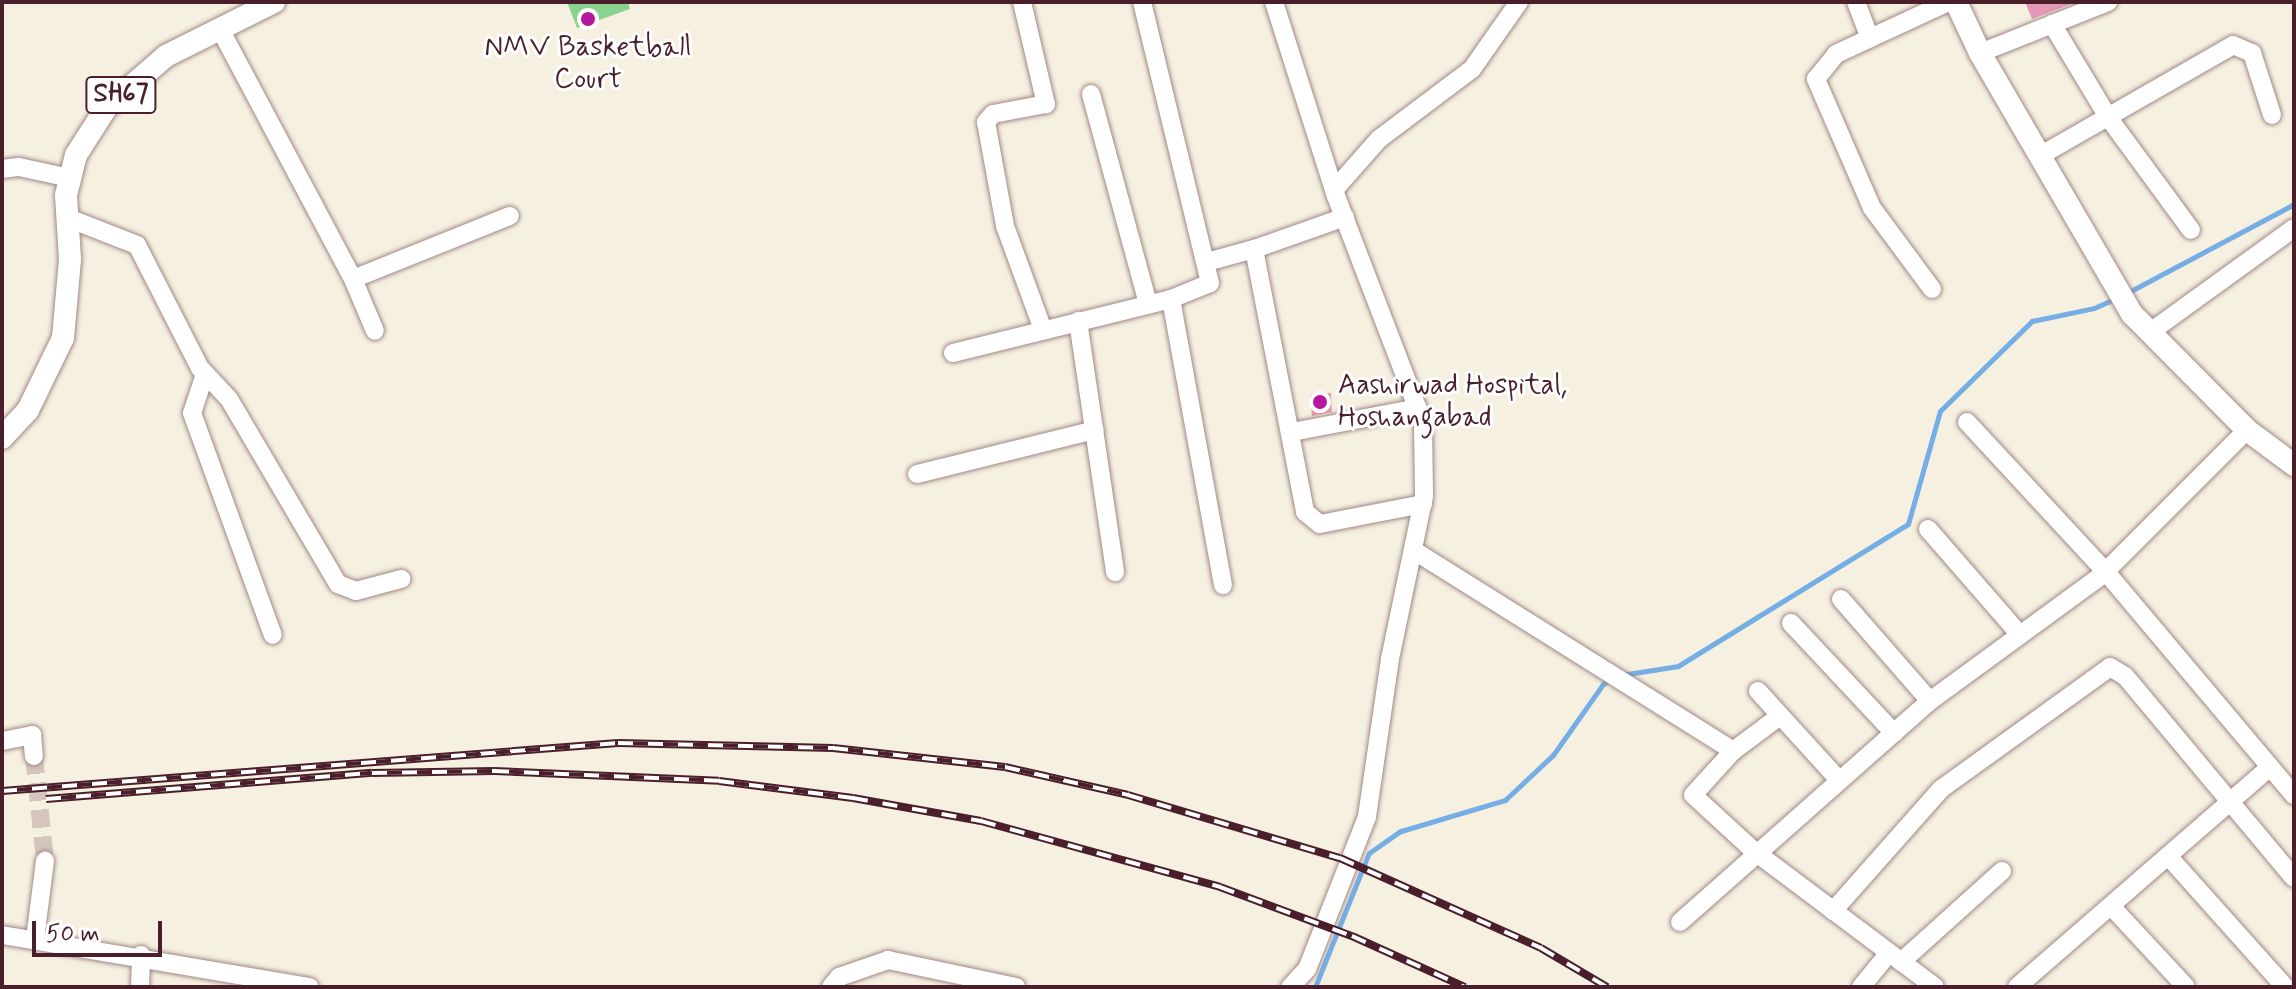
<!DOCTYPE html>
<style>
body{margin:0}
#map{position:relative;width:2296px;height:989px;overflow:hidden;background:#f6f0e0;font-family:Mynerve,sans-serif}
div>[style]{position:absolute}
.green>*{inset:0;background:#8ad38f}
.stream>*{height:5px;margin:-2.5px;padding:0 2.5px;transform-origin:2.5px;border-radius:2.5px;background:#75aee5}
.building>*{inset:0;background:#e598b8}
.minor-tunnel>*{height:18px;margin-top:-9px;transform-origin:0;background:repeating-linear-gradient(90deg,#d4c6bc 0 18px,transparent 0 27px)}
.roads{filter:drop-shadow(0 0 2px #a08886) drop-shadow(0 0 2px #a08886)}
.minor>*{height:18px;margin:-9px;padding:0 9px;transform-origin:9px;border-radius:9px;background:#fff}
.major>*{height:22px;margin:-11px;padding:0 11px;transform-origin:11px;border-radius:11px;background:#fff}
.rail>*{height:8px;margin-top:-4px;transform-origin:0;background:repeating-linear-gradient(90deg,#fff 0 15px,#4a1f2b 0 30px);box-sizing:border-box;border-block:2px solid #4a1f2b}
.dots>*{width:22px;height:22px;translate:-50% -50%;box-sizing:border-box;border:4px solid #fff;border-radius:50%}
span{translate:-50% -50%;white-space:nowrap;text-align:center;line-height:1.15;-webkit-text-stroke:6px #fff;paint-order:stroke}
.shield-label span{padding:2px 6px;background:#fff;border:2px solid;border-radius:6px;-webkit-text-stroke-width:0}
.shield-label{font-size:26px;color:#4a1f2b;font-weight:700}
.poi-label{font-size:28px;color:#4a1f2b}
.left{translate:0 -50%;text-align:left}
.frame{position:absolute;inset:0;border:4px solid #4a1f2b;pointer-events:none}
.scale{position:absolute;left:32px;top:921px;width:130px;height:36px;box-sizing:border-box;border:4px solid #4a1f2b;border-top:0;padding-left:10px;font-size:24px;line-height:28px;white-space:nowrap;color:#4a1f2b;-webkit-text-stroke:6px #fff;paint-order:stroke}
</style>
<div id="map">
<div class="green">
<div style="clip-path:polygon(567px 2px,628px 2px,630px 9px,577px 28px)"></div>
</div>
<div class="stream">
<div style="left:2125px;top:294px;width:191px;rotate:-28deg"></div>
<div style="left:1621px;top:675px;width:58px;rotate:-9deg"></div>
<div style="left:1678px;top:666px;width:270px;rotate:-31.7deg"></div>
<div style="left:1908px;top:524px;width:117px;rotate:-74.2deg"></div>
<div style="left:1940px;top:411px;width:129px;rotate:-44.4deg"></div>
<div style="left:2032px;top:321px;width:63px;rotate:-11.8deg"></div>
<div style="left:2094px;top:308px;width:24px;rotate:-24deg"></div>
<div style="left:1315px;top:987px;width:144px;rotate:-68.1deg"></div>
<div style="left:1369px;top:853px;width:39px;rotate:-35deg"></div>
<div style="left:1401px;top:831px;width:109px;rotate:-16.6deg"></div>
<div style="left:1505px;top:800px;width:66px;rotate:-43.2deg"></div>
<div style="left:1553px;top:755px;width:87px;rotate:-54.8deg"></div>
<div style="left:1603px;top:684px;width:10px;rotate:-29deg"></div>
</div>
<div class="building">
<div style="clip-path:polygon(2025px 2px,2076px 2px,2032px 19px)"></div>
<div style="clip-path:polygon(1331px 393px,1332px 412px,1312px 416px,1310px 395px)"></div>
</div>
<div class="minor-tunnel">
<div style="left:34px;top:756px;width:106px;rotate:84deg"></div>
</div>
<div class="roads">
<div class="minor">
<div style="left:1022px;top:2px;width:105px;rotate:76.8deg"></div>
<div style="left:1046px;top:104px;width:54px;rotate:169.3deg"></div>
<div style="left:993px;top:114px;width:11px;rotate:131deg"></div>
<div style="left:986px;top:122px;width:106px;rotate:79.6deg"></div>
<div style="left:1005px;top:226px;width:111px;rotate:69.9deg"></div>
<div style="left:1274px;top:2px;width:204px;rotate:72.3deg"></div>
<div style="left:1336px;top:196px;width:243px;rotate:69deg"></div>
<div style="left:1423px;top:423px;width:73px;rotate:89.2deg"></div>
<div style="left:1424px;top:496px;width:167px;rotate:101.8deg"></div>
<div style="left:1390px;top:659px;width:160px;rotate:98.3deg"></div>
<div style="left:1367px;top:817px;width:163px;rotate:111.5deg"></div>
<div style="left:1307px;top:969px;width:25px;rotate:133deg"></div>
<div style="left:1856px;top:2px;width:39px;rotate:69deg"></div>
<div style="left:2052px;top:24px;width:109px;rotate:58.9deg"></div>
<div style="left:2108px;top:117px;width:140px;rotate:53.7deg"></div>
<div style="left:220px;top:29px;width:283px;rotate:62deg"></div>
<div style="left:353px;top:279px;width:56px;rotate:67.1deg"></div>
<div style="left:1980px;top:53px;width:138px;rotate:-21.7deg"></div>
<div style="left:1091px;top:94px;width:218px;rotate:74.8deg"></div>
<div style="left:2043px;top:154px;width:219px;rotate:-29.8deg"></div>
<div style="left:2233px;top:45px;width:21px;rotate:23deg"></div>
<div style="left:2252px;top:53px;width:65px;rotate:72.1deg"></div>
<div style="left:2px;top:169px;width:17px;rotate:-7deg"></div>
<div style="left:19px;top:167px;width:52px;rotate:12.2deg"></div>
<div style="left:1334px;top:190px;width:68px;rotate:-48.6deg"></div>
<div style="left:1379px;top:139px;width:116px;rotate:-37deg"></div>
<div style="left:1472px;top:69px;width:82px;rotate:-55deg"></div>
<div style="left:1345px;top:217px;width:96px;rotate:160.6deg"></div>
<div style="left:1254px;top:249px;width:268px;rotate:79deg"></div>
<div style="left:1305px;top:512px;width:19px;rotate:39deg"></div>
<div style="left:1320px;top:524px;width:105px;rotate:-11deg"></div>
<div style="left:68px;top:218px;width:74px;rotate:21.4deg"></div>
<div style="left:137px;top:245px;width:138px;rotate:62.9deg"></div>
<div style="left:200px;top:368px;width:42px;rotate:46.9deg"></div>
<div style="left:229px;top:399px;width:215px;rotate:59.5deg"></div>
<div style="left:338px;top:584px;width:19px;rotate:21deg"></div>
<div style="left:356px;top:591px;width:47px;rotate:-14.9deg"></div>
<div style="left:1207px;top:262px;width:49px;rotate:-15.5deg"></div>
<div style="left:353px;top:279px;width:169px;rotate:-21.9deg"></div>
<div style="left:1932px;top:289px;width:101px;rotate:-126.5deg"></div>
<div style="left:1872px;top:208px;width:141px;rotate:-113.5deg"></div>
<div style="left:1816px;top:79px;width:32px;rotate:-51deg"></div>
<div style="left:1836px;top:54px;width:123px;rotate:-24.9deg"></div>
<div style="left:1171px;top:299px;width:291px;rotate:79.7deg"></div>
<div style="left:1078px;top:321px;width:254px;rotate:81.6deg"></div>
<div style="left:2149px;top:333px;width:179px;rotate:-35.9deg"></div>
<div style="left:953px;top:353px;width:225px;rotate:-13.9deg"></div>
<div style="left:1171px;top:299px;width:42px;rotate:-22.3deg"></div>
<div style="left:1210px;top:283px;width:289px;rotate:-103.6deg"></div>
<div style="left:205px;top:374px;width:41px;rotate:108.4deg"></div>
<div style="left:192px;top:413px;width:236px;rotate:70deg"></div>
<div style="left:1967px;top:422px;width:205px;rotate:47.2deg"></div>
<div style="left:2106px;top:572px;width:292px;rotate:49.9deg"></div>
<div style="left:1292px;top:432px;width:128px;rotate:-10.8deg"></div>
<div style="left:917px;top:474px;width:183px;rotate:-13.9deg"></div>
<div style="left:1928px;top:529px;width:140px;rotate:49deg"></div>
<div style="left:1413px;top:550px;width:378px;rotate:32.1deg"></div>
<div style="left:1841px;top:599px;width:135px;rotate:48.9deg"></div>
<div style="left:1791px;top:623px;width:151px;rotate:46.9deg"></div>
<div style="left:1758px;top:691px;width:120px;rotate:47.7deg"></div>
<div style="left:1780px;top:716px;width:59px;rotate:143.3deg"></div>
<div style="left:1733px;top:751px;width:59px;rotate:132.3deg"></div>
<div style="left:1693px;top:795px;width:83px;rotate:42.6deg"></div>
<div style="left:1754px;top:851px;width:226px;rotate:36.9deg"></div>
<div style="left:2px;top:741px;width:31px;rotate:-11deg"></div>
<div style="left:32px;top:735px;width:21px;rotate:85deg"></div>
<div style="left:2168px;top:856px;width:176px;rotate:48.2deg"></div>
<div style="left:2111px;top:906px;width:110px;rotate:47.2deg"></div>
<div style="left:1833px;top:911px;width:163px;rotate:-48.5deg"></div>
<div style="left:1941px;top:789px;width:208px;rotate:-35.8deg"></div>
<div style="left:2110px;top:667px;width:17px;rotate:31deg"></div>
<div style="left:2125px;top:676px;width:263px;rotate:50.1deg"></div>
<div style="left:1680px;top:922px;width:334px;rotate:-41.5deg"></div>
<div style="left:1930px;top:701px;width:213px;rotate:-36.2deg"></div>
<div style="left:2102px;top:575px;width:205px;rotate:-45deg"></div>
<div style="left:2px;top:935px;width:312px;rotate:9.6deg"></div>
<div style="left:35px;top:939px;width:79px;rotate:-82.7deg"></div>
<div style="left:1901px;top:962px;width:136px;rotate:-42deg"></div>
<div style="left:140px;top:987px;width:32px;rotate:-88deg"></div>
<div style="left:831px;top:987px;width:13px;rotate:-51deg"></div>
<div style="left:839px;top:977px;width:52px;rotate:-19.1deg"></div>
<div style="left:888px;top:960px;width:131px;rotate:11.9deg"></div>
<div style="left:1861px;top:987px;width:44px;rotate:-50.5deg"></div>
<div style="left:2017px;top:987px;width:335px;rotate:-41deg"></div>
</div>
<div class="major">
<div style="left:1956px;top:2px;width:56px;rotate:64.8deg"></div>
<div style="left:1980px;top:53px;width:302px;rotate:59.8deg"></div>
<div style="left:2132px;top:314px;width:163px;rotate:45.2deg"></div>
<div style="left:2247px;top:430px;width:59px;rotate:36.7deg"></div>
<div style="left:2px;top:438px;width:38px;rotate:-47deg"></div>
<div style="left:28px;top:410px;width:80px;rotate:-64.1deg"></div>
<div style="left:63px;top:338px;width:79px;rotate:-84.9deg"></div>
<div style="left:70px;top:259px;width:64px;rotate:-93.6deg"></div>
<div style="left:66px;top:195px;width:41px;rotate:-76deg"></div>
<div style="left:76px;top:155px;width:56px;rotate:-57.4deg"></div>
<div style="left:106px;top:108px;width:79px;rotate:-40.9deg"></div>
<div style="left:166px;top:56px;width:121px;rotate:-26.6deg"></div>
</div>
</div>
<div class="rail">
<div style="left:2px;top:791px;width:618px;rotate:-4.46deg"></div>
<div style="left:618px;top:743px;width:215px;rotate:1.3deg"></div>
<div style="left:833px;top:748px;width:173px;rotate:6.3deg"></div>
<div style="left:1005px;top:767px;width:126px;rotate:12.8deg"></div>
<div style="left:1128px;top:795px;width:221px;rotate:16.6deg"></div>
<div style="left:1340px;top:858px;width:220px;rotate:24.1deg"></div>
<div style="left:1541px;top:948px;width:77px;rotate:30.6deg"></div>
<div style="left:46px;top:799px;width:327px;rotate:-4.6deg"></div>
<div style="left:372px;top:773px;width:122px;rotate:-0.9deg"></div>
<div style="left:494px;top:771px;width:225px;rotate:2.5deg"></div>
<div style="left:719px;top:781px;width:135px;rotate:7.2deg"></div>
<div style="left:853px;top:798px;width:130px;rotate:10.2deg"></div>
<div style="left:981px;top:821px;width:248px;rotate:15.4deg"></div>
<div style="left:1220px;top:887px;width:141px;rotate:20.4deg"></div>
<div style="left:1352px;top:936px;width:124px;rotate:24.3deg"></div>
</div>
<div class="dots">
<div style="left:588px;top:19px;background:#b5179e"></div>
<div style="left:1320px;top:402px;background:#b5179e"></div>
</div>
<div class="shield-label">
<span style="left:121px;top:95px">SH67</span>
</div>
<div class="poi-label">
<span style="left:588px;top:64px">NMV Basketball<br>Court</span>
<span class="left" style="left:1338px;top:402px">Aashirwad Hospital,<br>Hoshangabad</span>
</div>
<div class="frame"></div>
<div class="scale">50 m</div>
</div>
